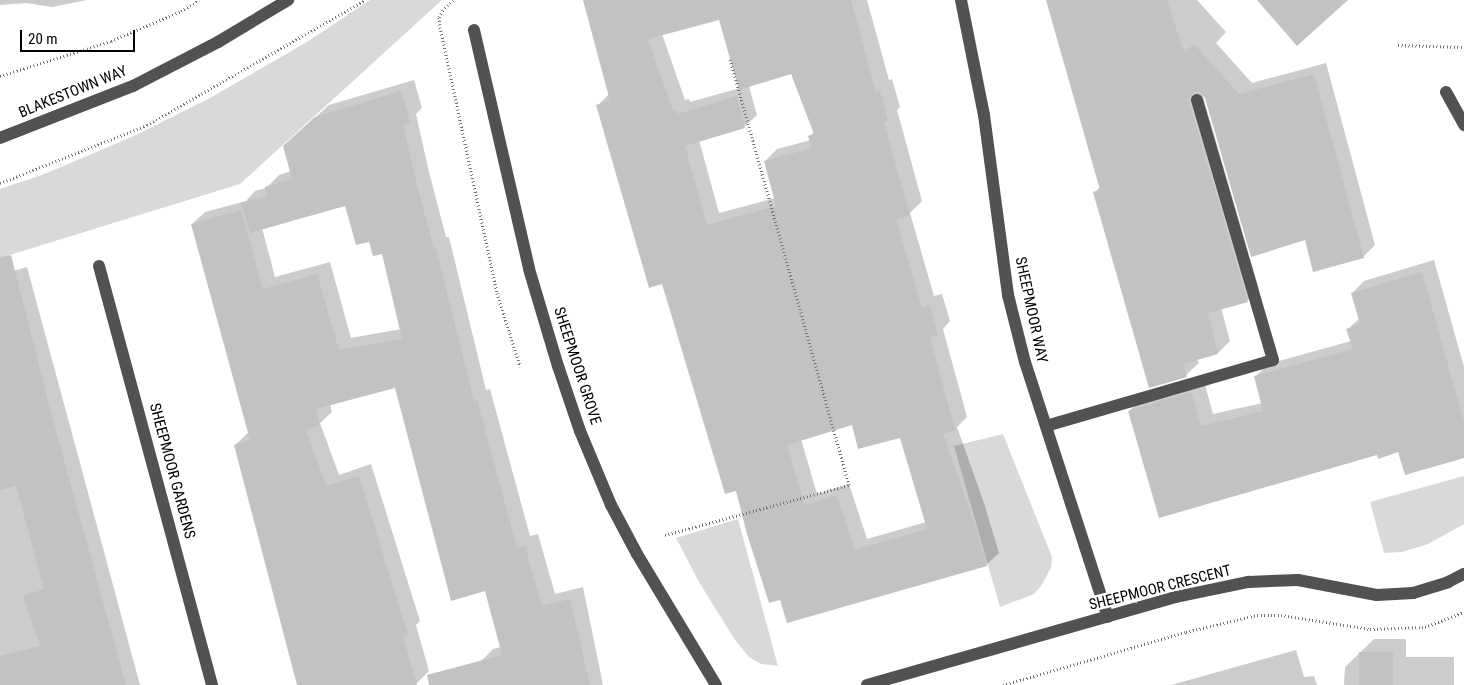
<!DOCTYPE html>
<style>
body{margin:0}
#map{position:relative;width:1464px;height:685px;overflow:hidden;background:#fff;font-family:"Roboto Condensed",sans-serif}
div>[style]{position:absolute}
.green>*{inset:0;background:#d9d9d9}
.shadow>*{inset:0;background:#0003}
.building>*{inset:0;background:#c2c2c2}
.path>*{height:3px;margin-top:-1.5px;transform-origin:0;background:repeating-linear-gradient(90deg,#747474 0 1px,transparent 0 3.5px)}
.minor>*{height:12px;margin:-6px;padding:0 6px;transform-origin:6px;border-radius:6px;background:#525252}
span{translate:-50% -50%;white-space:nowrap;text-align:center;line-height:1.15;-webkit-text-stroke:4.5px #fff;paint-order:stroke}
.street-label{font-size:15px;color:#000}
.scale{position:absolute;left:20px;top:30px;width:115px;height:22px;box-sizing:border-box;border:2px solid #000;border-top:0;padding-left:6px;font-size:15px;line-height:18px;white-space:nowrap;color:#000;-webkit-text-stroke:4px #fff;paint-order:stroke}
</style>
<div id="map">
<div class="green">
<div style="clip-path:polygon(370px 0,442px 0,240px 184px,0 258px,0 189px,42px 175px,134px 136px,210px 98px,307px 42px)"></div>
<div style="clip-path:polygon(1003px 434px,1052px 557px,1051px 568px,1041px 586px,1034px 594px,1000px 607px,954px 446px)"></div>
<div style="clip-path:polygon(1464px 476px,1464px 524px,1428px 544px,1402px 552px,1384px 553px,1370px 502px)"></div>
<div style="clip-path:polygon(738px 519px,778px 666px,761px 664px,749px 657px,735px 640px,699px 582px,676px 538px)"></div>
</div>
<div class="shadow">
<div style="clip-path:polygon(0 0,87px 0,52px 7px,26px 3px,0 5px)"></div>
<div style="clip-path:polygon(evenodd,584px 0,867px 0,889px 80px,892px 79px,900px 107px,897px 110px,922px 201px,910px 213px,934px 296px,942px 294px,950px 321px,943px 329px,967px 417px,957px 427px,984px 503px,999px 553px,986px 565px,780px 598px,737px 489px,597px 106px,610px 93px,584px 0,720px 18px,740px 88px,690px 102px,689px 99px,685px 100px,662px 34px,720px 18px,584px 0,792px 73px,815px 131px,810px 136px,811px 140px,777px 149px,765px 161px,775px 198px,719px 213px,699px 140px,744px 127px,757px 115px,749px 86px,792px 73px,584px 0,852px 423px,901px 436px,926px 522px,867px 539px,849px 484px,817px 494px,801px 439px,852px 423px)"></div>
<div style="clip-path:polygon(1047px 0,1197px 0,1226px 32px,1216px 43px,1252px 83px,1326px 63px,1375px 245px,1363px 257px,1306px 239px,1202px 93px,1259px 289px,1247px 301px,1221px 308px,1230px 341px,1218px 353px,1197px 359px,1199px 363px,1186px 375px,1095px 192px,1100px 187px)"></div>
<div style="clip-path:polygon(evenodd,414px 80px,422px 108px,416px 114px,429px 172px,446px 237px,449px 237px,486px 390px,490px 389px,530px 536px,538px 534px,555px 594px,583px 587px,603px 685px,486px 685px,480px 662px,493px 649px,501px 647px,486px 590px,396px 386px,330px 404px,332px 412px,320px 423px,339px 475px,371px 464px,420px 621px,416px 625px,429px 671px,416px 684px,412px 685px,299px 685px,235px 445px,249px 432px,192px 224px,205px 212px,246px 201px,255px 191px,266px 188px,279px 175px,291px 171px,297px 134px,329px 105px,414px 80px,346px 204px,369px 241px,383px 252px,401px 329px,351px 338px,330px 262px,275px 277px,262px 228px,346px 204px)"></div>
<div style="clip-path:polygon(1434px 260px,1464px 367px,1464px 456px,1399px 450px,1378px 454px,1160px 517px,1129px 411px,1142px 399px,1204px 381px,1213px 414px,1262px 403px,1256px 376px,1268px 364px,1351px 341px,1348px 329px,1360px 318px,1352px 293px,1364px 281px)"></div>
<div style="clip-path:polygon(27px 267px,140px 685px,3px 685px,0 672px,0 275px)"></div>
<div style="clip-path:polygon(1374px 639px,1406px 639px,1406px 657px,1454px 657px,1454px 685px,1344px 685px,1345px 667px)"></div>
<div style="clip-path:polygon(1296px 650px,1304px 677px,1314px 676px,1317px 685px,1171px 685px)"></div>
</div>
<div class="building">
<div style="clip-path:polygon(evenodd,583px 0,851px 0,876px 92px,880px 91px,888px 121px,884px 122px,910px 215px,896px 219px,922px 308px,930px 305px,938px 335px,930px 337px,955px 430px,943px 434px,972px 516px,987px 566px,787px 623px,780px 600px,769px 603px,747px 534px,736px 491px,725px 494px,662px 284px,649px 288px,596px 105px,610px 101px,583px 0,719px 20px,739px 90px,791px 74px,814px 134px,808px 136px,812px 148px,764px 161px,776px 206px,707px 225px,685px 146px,745px 128px,736px 96px,678px 114px,676px 110px,673px 111px,648px 39px,719px 20px,583px 0,852px 425px,858px 449px,900px 438px,927px 529px,855px 550px,837px 495px,805px 505px,787px 445px,852px 425px)"></div>
<div style="clip-path:polygon(1046px 0,1167px 0,1184px 52px,1194px 44px,1239px 94px,1314px 74px,1364px 258px,1313px 272px,1305px 240px,1251px 257px,1205px 98px,1199px 92px,1194px 92px,1189px 98px,1189px 102px,1248px 302px,1208px 313px,1218px 354px,1183px 364px,1187px 377px,1149px 388px,1093px 192px,1100px 190px)"></div>
<div style="clip-path:polygon(1257px 0,1348px 0,1297px 46px)"></div>
<div style="clip-path:polygon(401px 91px,410px 122px,403px 125px,417px 185px,434px 249px,436px 248px,474px 401px,477px 400px,517px 548px,525px 546px,542px 606px,570px 599px,590px 685px,429px 685px,427px 675px,502px 655px,485px 591px,451px 601px,395px 388px,316px 409px,320px 425px,306px 430px,326px 486px,359px 476px,408px 635px,403px 636px,417px 685px,297px 685px,234px 445px,250px 440px,191px 224px,241px 210px,263px 289px,317px 274px,339px 350px,402px 339px,382px 254px,373px 256px,369px 242px,356px 245px,345px 206px,250px 233px,241px 203px,267px 196px,265px 187px,292px 179px,283px 146px,315px 117px)"></div>
<div style="clip-path:polygon(11px 255px,48px 402px,126px 685px,0 685px,0 656px,40px 646px,23px 596px,44px 589px,16px 486px,0 490px,0 257px)"></div>
<div style="clip-path:polygon(1422px 272px,1464px 422px,1464px 458px,1405px 475px,1398px 452px,1378px 459px,1377px 455px,1159px 518px,1128px 411px,1191px 392px,1201px 426px,1263px 411px,1254px 376px,1353px 349px,1346px 329px,1360px 324px,1351px 293px)"></div>
<div style="clip-path:polygon(1359px 652px,1393px 652px,1393px 685px,1359px 685px)"></div>
</div>
<div class="path">
<div style="left:453px;top:0;width:14px;rotate:135deg"></div>
<div style="left:443px;top:10px;width:8px;rotate:120deg"></div>
<div style="left:439px;top:17px;width:10px;rotate:84deg"></div>
<div style="left:440px;top:27px;width:272px;rotate:77.9deg"></div>
<div style="left:497px;top:293px;width:77px;rotate:72.5deg"></div>
<div style="left:1398px;top:45px;width:66px;rotate:1.7deg"></div>
<div style="left:0;top:76px;width:116px;rotate:-17.5deg"></div>
<div style="left:111px;top:41px;width:76px;rotate:-23.2deg"></div>
<div style="left:181px;top:11px;width:21px;rotate:-31deg"></div>
<div style="left:0;top:183px;width:158px;rotate:-21.5deg"></div>
<div style="left:147px;top:125px;width:251px;rotate:-29.8deg"></div>
<div style="left:665px;top:535px;width:191px;rotate:-15.2deg"></div>
<div style="left:849px;top:485px;width:442px;rotate:-105.6deg"></div>
<div style="left:1003px;top:685px;width:191px;rotate:-16.2deg"></div>
<div style="left:1186px;top:632px;width:73px;rotate:-13.5deg"></div>
<div style="left:1257px;top:615px;width:24px"></div>
<div style="left:1281px;top:615px;width:90px;rotate:8.9deg"></div>
<div style="left:1370px;top:629px;width:55px;rotate:-2.1deg"></div>
<div style="left:1425px;top:627px;width:42px;rotate:-21deg"></div>
</div>
<div class="minor">
<div style="left:961px;top:0;width:117px;rotate:78.7deg"></div>
<div style="left:984px;top:115px;width:182px;rotate:82.4deg"></div>
<div style="left:1008px;top:295px;width:69px;rotate:75.8deg"></div>
<div style="left:1025px;top:362px;width:268px;rotate:72deg"></div>
<div style="left:474px;top:30px;width:245px;rotate:77deg"></div>
<div style="left:529px;top:269px;width:101px;rotate:73.4deg"></div>
<div style="left:558px;top:366px;width:69px;rotate:71.3deg"></div>
<div style="left:580px;top:431px;width:80px;rotate:67.3deg"></div>
<div style="left:611px;top:505px;width:55px;rotate:62deg"></div>
<div style="left:637px;top:554px;width:153px;rotate:58.9deg"></div>
<div style="left:1446px;top:92px;width:38px;rotate:61deg"></div>
<div style="left:0;top:138px;width:143px;rotate:-21.4deg"></div>
<div style="left:133px;top:86px;width:96px;rotate:-27.4deg"></div>
<div style="left:218px;top:42px;width:82px;rotate:-31deg"></div>
<div style="left:99px;top:266px;width:434px;rotate:74.9deg"></div>
<div style="left:1046px;top:426px;width:236px;rotate:-16.2deg"></div>
<div style="left:1273px;top:360px;width:271px;rotate:-106.3deg"></div>
<div style="left:867px;top:685px;width:321px;rotate:-15.9deg"></div>
<div style="left:1176px;top:597px;width:74px;rotate:-11.8deg"></div>
<div style="left:1248px;top:582px;width:50px;rotate:-2.3deg"></div>
<div style="left:1298px;top:580px;width:80px;rotate:10.8deg"></div>
<div style="left:1377px;top:595px;width:36px;rotate:-3deg"></div>
<div style="left:1413px;top:593px;width:37px;rotate:-17deg"></div>
<div style="left:1448px;top:582px;width:18px;rotate:-27deg"></div>
</div>
<div class="street-label">
<span style="left:73px;top:92px;rotate:-22deg">BLAKESTOWN WAY</span>
<span style="left:1031px;top:310px;rotate:78deg">SHEEPMOOR WAY</span>
<span style="left:577px;top:366px;rotate:72deg">SHEEPMOOR GROVE</span>
<span style="left:172px;top:471px;rotate:75deg">SHEEPMOOR GARDENS</span>
<span style="left:1160px;top:588px;rotate:-14deg">SHEEPMOOR CRESCENT</span>
</div>
<div class="scale">20 m</div>
</div>
